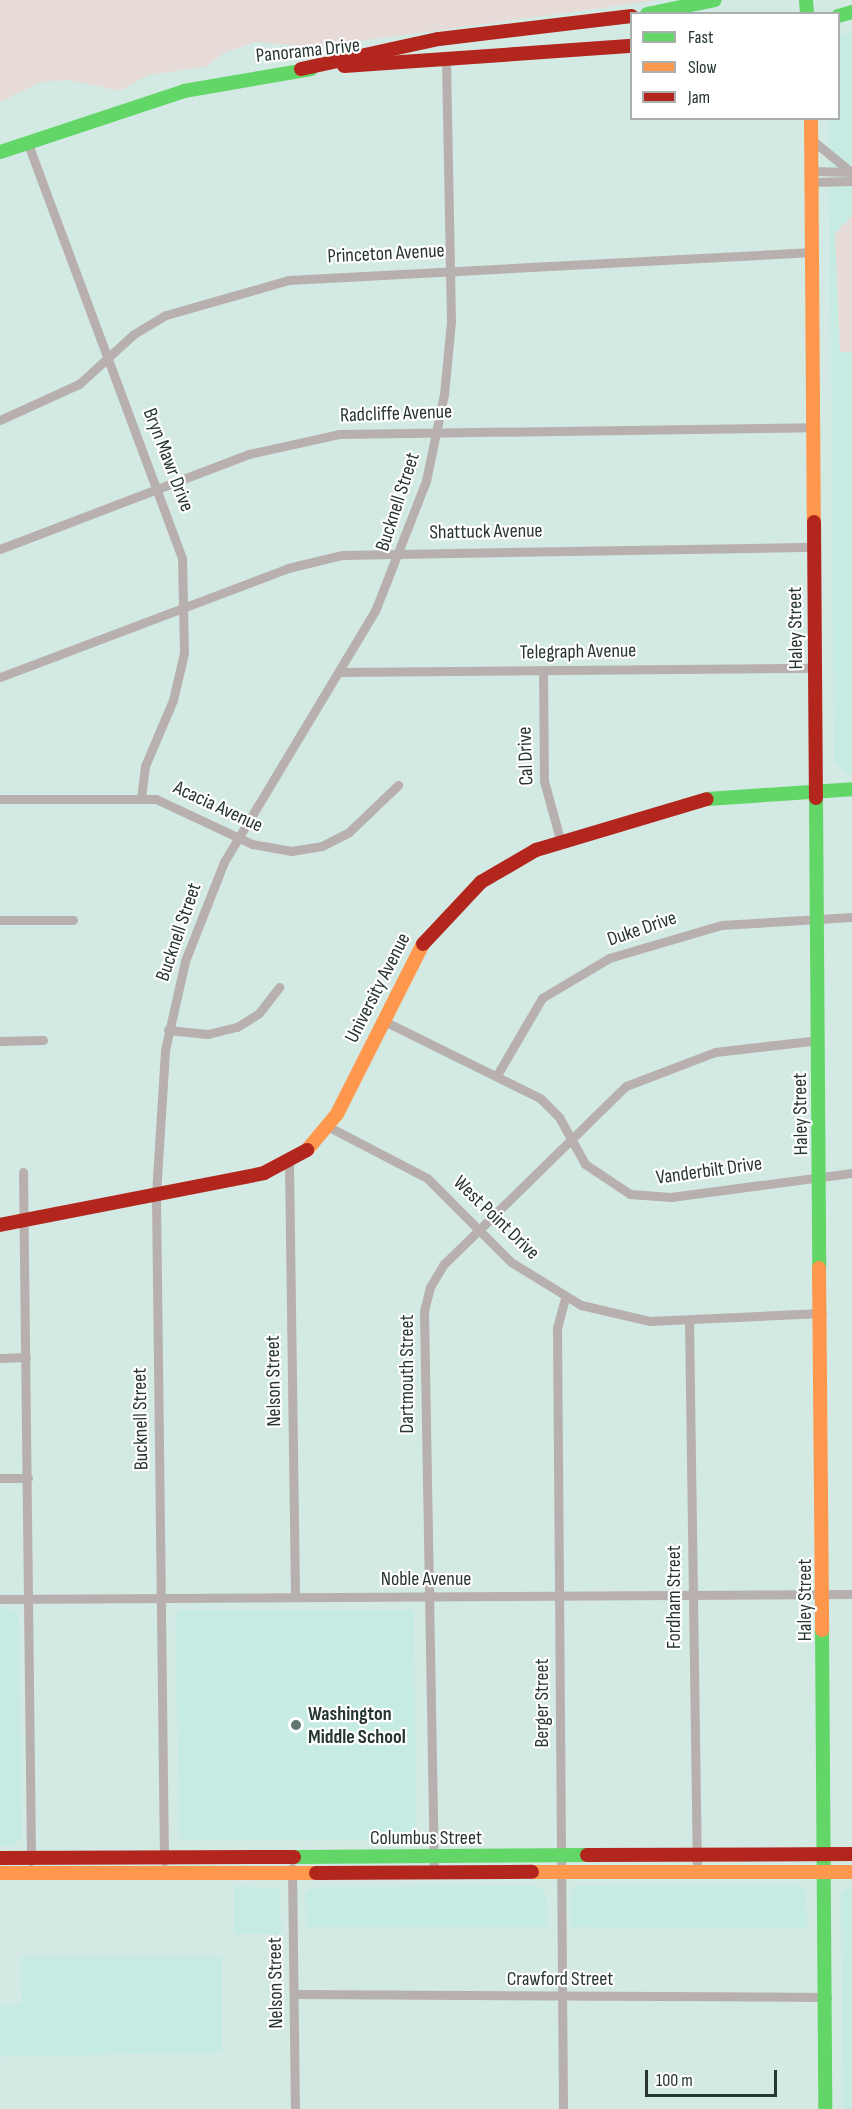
<!DOCTYPE html>
<style>
body{margin:0}
#map{position:relative;width:852px;height:2109px;overflow:hidden;background:#d3e9e4;font-family:"Sofia Sans Condensed",sans-serif}
div>[style]{position:absolute}
.built>*{inset:0;background:#c5ebe2}
.green>*{inset:0;background:#e7dbd7}
.street>*{height:9px;margin:-4.5px;padding:0 4.5px;transform-origin:4.5px;border-radius:4.5px;background:#b8b0ae}
.fast>*{height:14px;margin:-7px;padding:0 7px;transform-origin:7px;border-radius:7px;background:#63d668}
.slow>*{height:14px;margin:-7px;padding:0 7px;transform-origin:7px;border-radius:7px;background:#ff974d}
.jam>*{height:14px;margin:-7px;padding:0 7px;transform-origin:7px;border-radius:7px;background:#b3261e}
.dots>*{width:16px;height:16px;translate:-50% -50%;box-sizing:border-box;border:3px solid #fff;border-radius:50%}
span{translate:-50% -50%;white-space:nowrap;text-align:center;line-height:1.15;-webkit-text-stroke:4.5px #fff;paint-order:stroke}
.street-label{font-size:20px;color:#263632}
.poi-label{font-size:20px;color:#263632;font-weight:700}
.left{translate:0 -50%;text-align:left}
.legend{position:absolute;left:630px;top:12px;width:210px;height:108px;box-sizing:border-box;background:#fff;border:2px solid #a8afad;margin:0;padding:8px 10px;list-style:none;font-size:18px;color:#263632}
.legend li{display:flex;align-items:center;gap:12px;height:30px}
.legend b{width:30px;border:2px solid #a8afad}
.scale{position:absolute;left:645px;top:2070px;width:132px;height:27px;box-sizing:border-box;border:3px solid #263632;border-top:0;padding-left:8px;font-size:18px;line-height:21px;white-space:nowrap;color:#263632;-webkit-text-stroke:4px #fff;paint-order:stroke}
</style>
<div id="map">
<div class="built">
<div style="clip-path:polygon(852px 32px,852px 773px,847px 773px,834px 761px,829px 119px,838px 118px,839px 35px)"></div>
<div style="clip-path:polygon(0 1608px,18px 1612px,22px 1838px,13px 1846px,0 1846px)"></div>
<div style="clip-path:polygon(181px 1610px,414px 1610px,416px 1841px,180px 1840px,175px 1616px)"></div>
<div style="clip-path:polygon(800px 1885px,806px 1893px,807px 1928px,571px 1927px,571px 1893px,576px 1886px)"></div>
<div style="clip-path:polygon(852px 1885px,852px 2109px,843px 2109px,841px 1894px)"></div>
<div style="clip-path:polygon(234px 1886px,279px 1888px,282px 1934px,234px 1934px)"></div>
<div style="clip-path:polygon(538px 1886px,546px 1894px,547px 1927px,306px 1927px,305px 1893px,313px 1887px)"></div>
<div style="clip-path:polygon(21px 1956px,222px 1956px,222px 2052px,0 2057px,0 2005px,22px 2005px)"></div>
</div>
<div class="green">
<div style="clip-path:polygon(0 0,660px 0,316px 47px,256px 42px,223px 53px,206px 67px,148px 75px,120px 91px,69px 80px,41px 82px,0 102px)"></div>
<div style="clip-path:polygon(852px 216px,852px 352px,840px 352px,835px 233px)"></div>
</div>
<div class="street">
<div style="left:812px;top:140px;width:50px;rotate:39.4deg"></div>
<div style="left:28px;top:144px;width:442px;rotate:69.6deg"></div>
<div style="left:182px;top:558px;width:95px;rotate:88.8deg"></div>
<div style="left:184px;top:653px;width:48px;rotate:103.2deg"></div>
<div style="left:173px;top:700px;width:72px;rotate:113deg"></div>
<div style="left:145px;top:766px;width:33px;rotate:97deg"></div>
<div style="left:812px;top:171px;width:40px;rotate:1.4deg"></div>
<div style="left:812px;top:182px;width:40px;rotate:-1.4deg"></div>
<div style="left:0;top:420px;width:87px;rotate:-24.5deg"></div>
<div style="left:79px;top:384px;width:74px;rotate:-42.3deg"></div>
<div style="left:134px;top:334px;width:37px;rotate:-31deg"></div>
<div style="left:166px;top:315px;width:128px;rotate:-15.9deg"></div>
<div style="left:289px;top:280px;width:525px;rotate:-3.06deg"></div>
<div style="left:0;top:549px;width:267px;rotate:-20.9deg"></div>
<div style="left:249px;top:454px;width:92px;rotate:-12.5deg"></div>
<div style="left:339px;top:434px;width:475px;rotate:-0.8deg"></div>
<div style="left:543px;top:670px;width:111px;rotate:89.5deg"></div>
<div style="left:544px;top:781px;width:60px;rotate:74.6deg"></div>
<div style="left:341px;top:672px;width:475px;rotate:-0.5deg"></div>
<div style="left:0;top:677px;width:308px;rotate:-20.7deg"></div>
<div style="left:288px;top:568px;width:56px;rotate:-13.5deg"></div>
<div style="left:342px;top:555px;width:473px;rotate:-1deg"></div>
<div style="left:0;top:799px;width:156px"></div>
<div style="left:156px;top:799px;width:106px;rotate:25.1deg"></div>
<div style="left:252px;top:844px;width:40px;rotate:10deg"></div>
<div style="left:291px;top:851px;width:31px;rotate:-9deg"></div>
<div style="left:322px;top:846px;width:30px;rotate:-27deg"></div>
<div style="left:349px;top:832px;width:68px;rotate:-43.8deg"></div>
<div style="left:0;top:920px;width:73px"></div>
<div style="left:382px;top:1020px;width:176px;rotate:26.3deg"></div>
<div style="left:540px;top:1098px;width:27px;rotate:45deg"></div>
<div style="left:559px;top:1117px;width:54px;rotate:61deg"></div>
<div style="left:585px;top:1164px;width:54px;rotate:33.7deg"></div>
<div style="left:630px;top:1194px;width:41px;rotate:4.2deg"></div>
<div style="left:671px;top:1197px;width:183px;rotate:-7.6deg"></div>
<div style="left:168px;top:1030px;width:40px;rotate:5.7deg"></div>
<div style="left:208px;top:1034px;width:30px;rotate:-14deg"></div>
<div style="left:237px;top:1027px;width:26px;rotate:-32deg"></div>
<div style="left:259px;top:1013px;width:33px;rotate:-52deg"></div>
<div style="left:0;top:1041px;width:43px;rotate:-1.3deg"></div>
<div style="left:497px;top:1075px;width:89px;rotate:-59.7deg"></div>
<div style="left:542px;top:998px;width:78px;rotate:-30.8deg"></div>
<div style="left:609px;top:958px;width:117px;rotate:-16.4deg"></div>
<div style="left:721px;top:925px;width:131px;rotate:-3.5deg"></div>
<div style="left:329px;top:1127px;width:110px;rotate:27.5deg"></div>
<div style="left:427px;top:1178px;width:119px;rotate:45deg"></div>
<div style="left:511px;top:1262px;width:82px;rotate:31.6deg"></div>
<div style="left:581px;top:1305px;width:71px;rotate:13.1deg"></div>
<div style="left:650px;top:1321px;width:172px;rotate:-2.7deg"></div>
<div style="left:289px;top:1164px;width:433px;rotate:89.2deg"></div>
<div style="left:23px;top:1172px;width:689px;rotate:89.33deg"></div>
<div style="left:689px;top:1321px;width:551px;rotate:89.17deg"></div>
<div style="left:0;top:1358px;width:26px;rotate:-2deg"></div>
<div style="left:0;top:1478px;width:28px"></div>
<div style="left:0;top:1599px;width:852px;rotate:-0.34deg"></div>
<div style="left:164px;top:1861px;width:667px;rotate:-90.69deg"></div>
<div style="left:156px;top:1194px;width:144px;rotate:-86.4deg"></div>
<div style="left:165px;top:1050px;width:91px;rotate:-77.3deg"></div>
<div style="left:185px;top:961px;width:106px;rotate:-68.5deg"></div>
<div style="left:224px;top:862px;width:293px;rotate:-59deg"></div>
<div style="left:375px;top:611px;width:140px;rotate:-68.6deg"></div>
<div style="left:426px;top:481px;width:89px;rotate:-78.3deg"></div>
<div style="left:444px;top:394px;width:73px;rotate:-84.5deg"></div>
<div style="left:451px;top:321px;width:263px;rotate:-91.1deg"></div>
<div style="left:292px;top:1868px;width:241px;rotate:89.3deg"></div>
<div style="left:434px;top:1873px;width:562px;rotate:-91.02deg"></div>
<div style="left:424px;top:1311px;width:25px;rotate:-76deg"></div>
<div style="left:430px;top:1287px;width:26px;rotate:-59deg"></div>
<div style="left:443px;top:1265px;width:256px;rotate:-44.4deg"></div>
<div style="left:626px;top:1086px;width:95px;rotate:-20.9deg"></div>
<div style="left:715px;top:1052px;width:105px;rotate:-6.6deg"></div>
<div style="left:294px;top:1994px;width:533px;rotate:0.32deg"></div>
<div style="left:563px;top:2109px;width:781px;rotate:-90.44deg"></div>
<div style="left:557px;top:1328px;width:31px;rotate:-75deg"></div>
</div>
<div class="fast">
<div style="left:806px;top:0;width:14px;rotate:86deg"></div>
<div style="left:647px;top:14px;width:69px;rotate:-11.6deg"></div>
<div style="left:838px;top:16px;width:15px;rotate:-16deg"></div>
<div style="left:0;top:152px;width:194px;rotate:-18.3deg"></div>
<div style="left:184px;top:91px;width:129px;rotate:-9.8deg"></div>
<div style="left:816px;top:798px;width:470px;rotate:89.6deg"></div>
<div style="left:707px;top:799px;width:145px;rotate:-3.9deg"></div>
<div style="left:822px;top:1630px;width:479px;rotate:89.6deg"></div>
<div style="left:294px;top:1857px;width:293px;rotate:-0.4deg"></div>
</div>
<div class="slow">
<div style="left:811px;top:118px;width:404px;rotate:89.6deg"></div>
<div style="left:307px;top:1150px;width:47px;rotate:-50.2deg"></div>
<div style="left:337px;top:1114px;width:191px;rotate:-63.2deg"></div>
<div style="left:819px;top:1268px;width:362px;rotate:89.5deg"></div>
<div style="left:532px;top:1872px;width:320px"></div>
<div style="left:0;top:1873px;width:316px"></div>
</div>
<div class="jam">
<div style="left:344px;top:66px;width:289px;rotate:-4deg"></div>
<div style="left:301px;top:69px;width:141px;rotate:-12.3deg"></div>
<div style="left:439px;top:39px;width:194px;rotate:-6.8deg"></div>
<div style="left:814px;top:522px;width:276px;rotate:89.6deg"></div>
<div style="left:423px;top:944px;width:85px;rotate:-46.9deg"></div>
<div style="left:481px;top:882px;width:64px;rotate:-30.2deg"></div>
<div style="left:536px;top:850px;width:178px;rotate:-16.6deg"></div>
<div style="left:0;top:1225px;width:269px;rotate:-11.1deg"></div>
<div style="left:264px;top:1173px;width:49px;rotate:-28.1deg"></div>
<div style="left:587px;top:1855px;width:265px;rotate:-0.2deg"></div>
<div style="left:0;top:1858px;width:294px;rotate:-0.2deg"></div>
<div style="left:316px;top:1873px;width:216px;rotate:-0.3deg"></div>
</div>
<div class="dots">
<div style="left:296px;top:1725px;background:#637570"></div>
</div>
<div class="street-label">
<span style="left:308px;top:51px;rotate:-6deg">Panorama Drive</span>
<span style="left:386px;top:254px;rotate:-3deg">Princeton Avenue</span>
<span style="left:396px;top:414px;rotate:-2deg">Radcliffe Avenue</span>
<span style="left:168px;top:460px;rotate:69deg">Bryn Mawr Drive</span>
<span style="left:398px;top:502px;rotate:-72deg">Bucknell Street</span>
<span style="left:486px;top:532px;rotate:-1deg">Shattuck Avenue</span>
<span style="left:796px;top:628px;rotate:-91deg">Haley Street</span>
<span style="left:578px;top:652px;rotate:-1deg">Telegraph Avenue</span>
<span style="left:526px;top:756px;rotate:-92deg">Cal Drive</span>
<span style="left:218px;top:807px;rotate:25deg">Acacia Avenue</span>
<span style="left:642px;top:929px;rotate:-19deg">Duke Drive</span>
<span style="left:179px;top:932px;rotate:-71deg">Bucknell Street</span>
<span style="left:378px;top:988px;rotate:-63deg">University Avenue</span>
<span style="left:801px;top:1114px;rotate:-91deg">Haley Street</span>
<span style="left:709px;top:1171px;rotate:-8deg">Vanderbilt Drive</span>
<span style="left:496px;top:1218px;rotate:44deg">West Point Drive</span>
<span style="left:407px;top:1374px;rotate:-90deg">Dartmouth Street</span>
<span style="left:274px;top:1381px;rotate:-91deg">Nelson Street</span>
<span style="left:141px;top:1419px;rotate:-91deg">Bucknell Street</span>
<span style="left:426px;top:1579px">Noble Avenue</span>
<span style="left:674px;top:1597px;rotate:-90deg">Fordham Street</span>
<span style="left:805px;top:1600px;rotate:-90deg">Haley Street</span>
<span style="left:542px;top:1703px;rotate:-90deg">Berger Street</span>
<span style="left:426px;top:1838px">Columbus Street</span>
<span style="left:560px;top:1979px">Crawford Street</span>
<span style="left:276px;top:1983px;rotate:-91deg">Nelson Street</span>
</div>
<div class="poi-label">
<span class="left" style="left:308px;top:1726px">Washington<br>Middle School</span>
</div>
<ul class="legend">
<li><b style="height:8px;background:#63d668"></b>Fast</li>
<li><b style="height:8px;background:#ff974d"></b>Slow</li>
<li><b style="height:8px;background:#b3261e"></b>Jam</li>
</ul>
<div class="scale">100 m</div>
</div>
